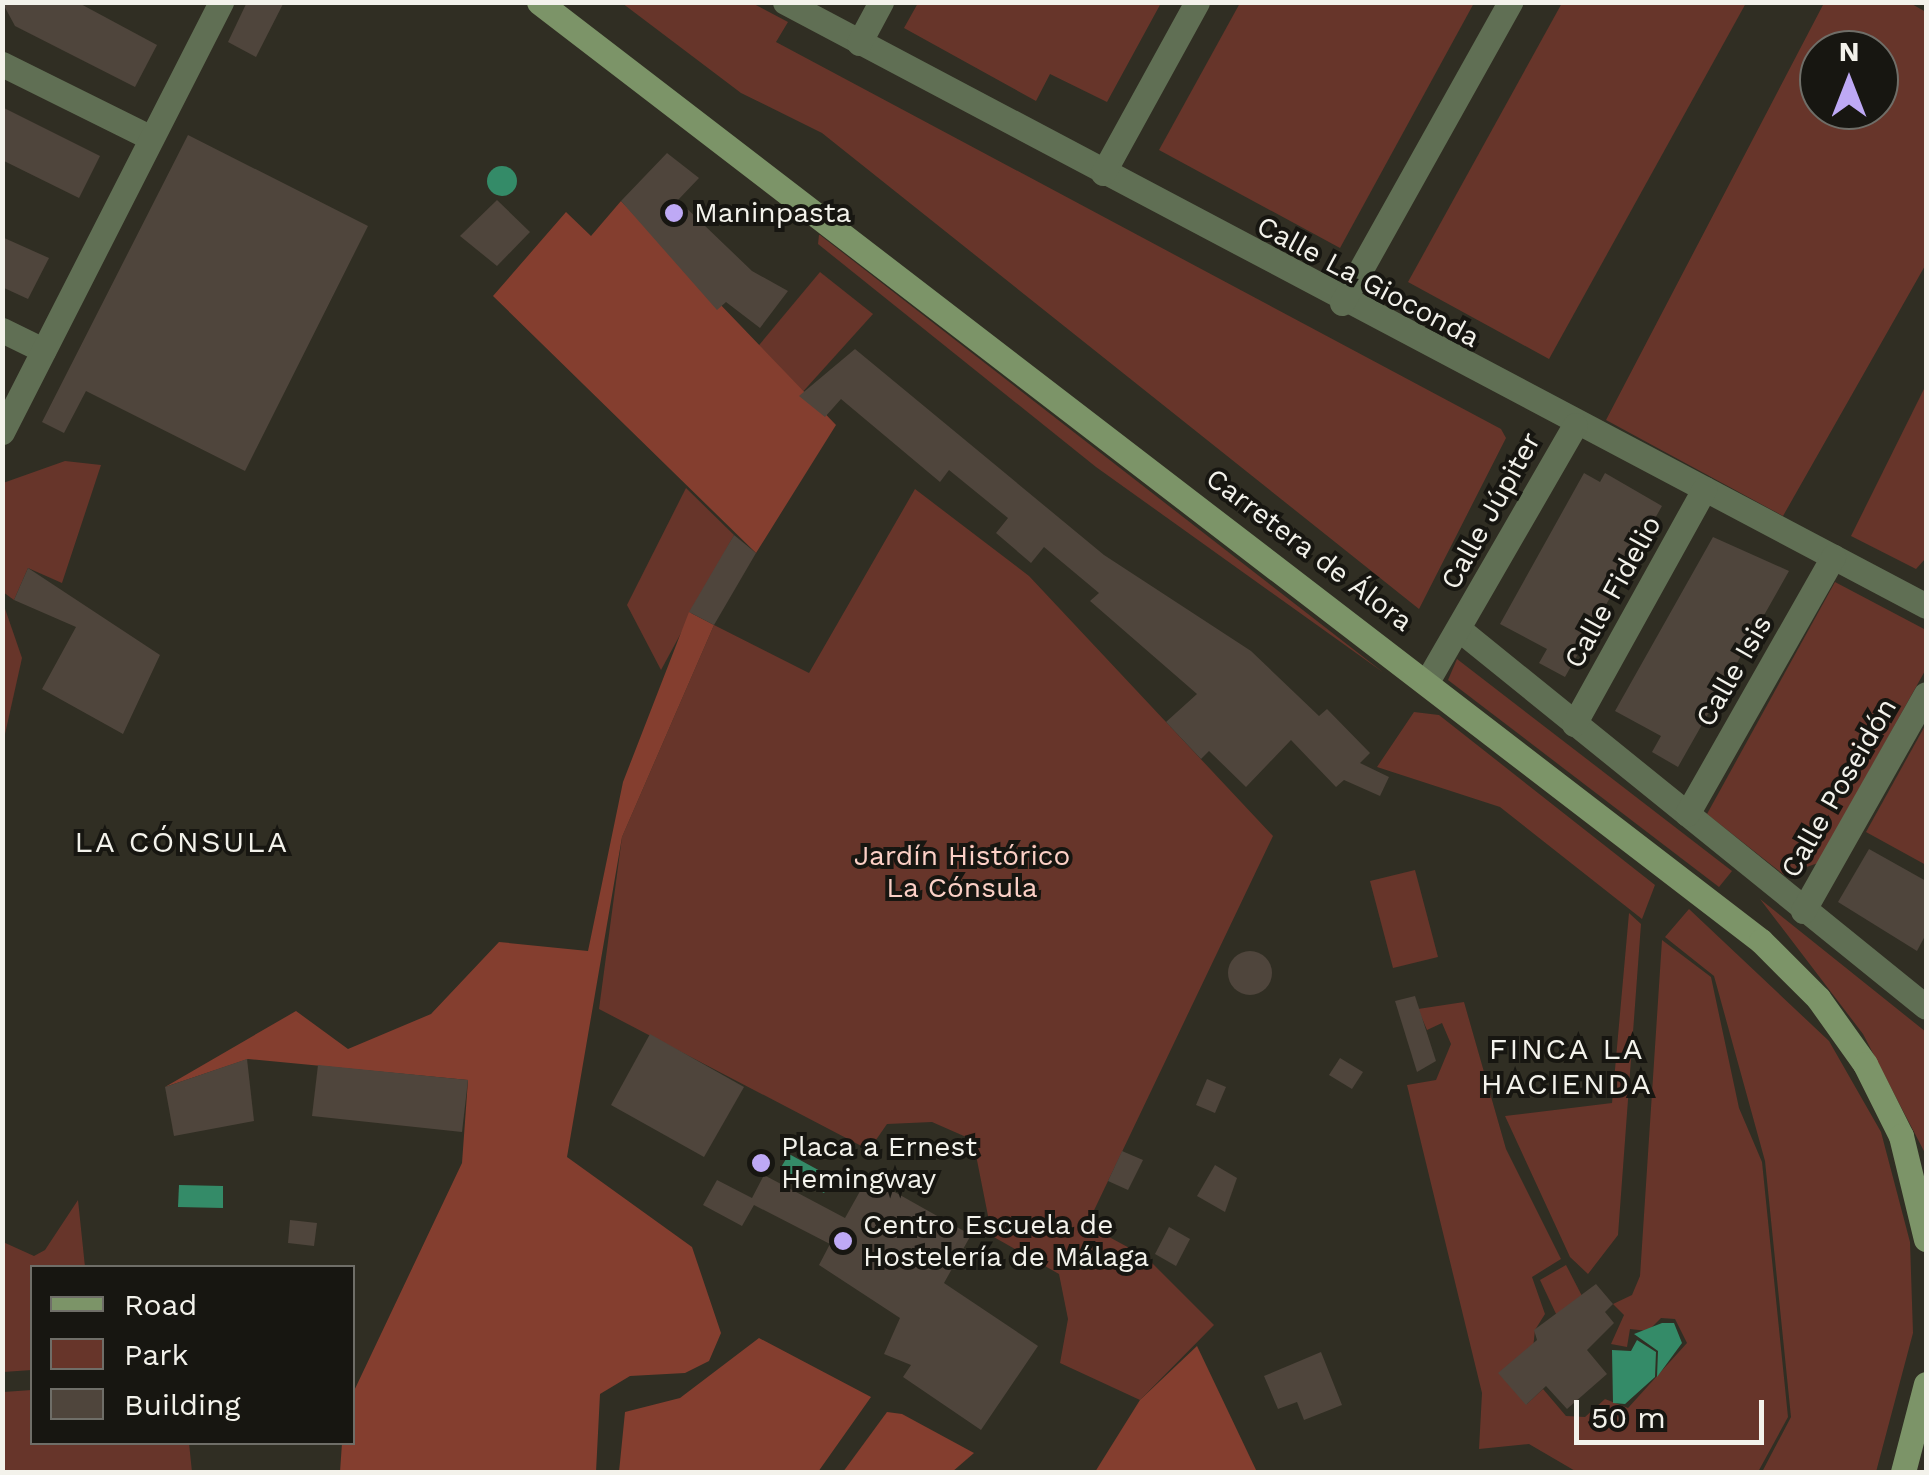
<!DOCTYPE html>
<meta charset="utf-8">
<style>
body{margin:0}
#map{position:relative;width:1929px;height:1475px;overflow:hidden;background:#302e23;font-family:"Work Sans",sans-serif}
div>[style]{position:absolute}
.green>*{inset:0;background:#67352a}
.forest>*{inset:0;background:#843e2f}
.water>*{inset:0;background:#348b68}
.round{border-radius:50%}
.building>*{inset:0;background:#4f453c}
.street>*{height:25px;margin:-12.5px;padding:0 12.5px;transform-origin:12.5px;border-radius:12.5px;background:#606f54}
.secondary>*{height:25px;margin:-12.5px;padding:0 12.5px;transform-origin:12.5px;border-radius:12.5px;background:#7c9468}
.dots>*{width:28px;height:28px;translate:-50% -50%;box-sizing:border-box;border:5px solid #171611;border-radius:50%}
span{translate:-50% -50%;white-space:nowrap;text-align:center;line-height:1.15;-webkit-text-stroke:8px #171611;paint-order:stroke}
.poi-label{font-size:28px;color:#f3f2eb}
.left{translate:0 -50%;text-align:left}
.street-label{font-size:28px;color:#f3f2eb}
.park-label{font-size:28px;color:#fcd0c6}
.neighbourhood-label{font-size:30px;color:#f3f2eb;letter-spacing:2.5px}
.frame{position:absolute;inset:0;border:5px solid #f3f2eb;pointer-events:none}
.legend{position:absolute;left:30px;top:1265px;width:325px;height:180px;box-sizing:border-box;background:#171611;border:2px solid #6f6e68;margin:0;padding:12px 18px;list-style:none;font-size:30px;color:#f3f2eb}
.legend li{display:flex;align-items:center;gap:20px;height:50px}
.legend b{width:50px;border:2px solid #6f6e68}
.north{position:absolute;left:1799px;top:30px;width:100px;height:100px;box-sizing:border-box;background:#171611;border:2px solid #6f6e68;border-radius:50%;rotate:0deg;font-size:28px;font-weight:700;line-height:40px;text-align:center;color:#f3f2eb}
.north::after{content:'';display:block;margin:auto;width:35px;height:45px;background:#bea9f5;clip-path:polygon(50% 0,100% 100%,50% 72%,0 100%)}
.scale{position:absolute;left:1574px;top:1400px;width:190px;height:45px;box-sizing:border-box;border:5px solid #f3f2eb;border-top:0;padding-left:12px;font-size:30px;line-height:35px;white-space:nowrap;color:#f3f2eb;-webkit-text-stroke:8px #171611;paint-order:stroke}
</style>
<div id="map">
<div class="green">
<div style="clip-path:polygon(622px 3px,752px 3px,788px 22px,776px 42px,1501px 429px,1506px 438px,1419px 609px,822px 133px,741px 93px)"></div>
<div style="clip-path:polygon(918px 3px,918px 2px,1161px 3px,1107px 102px,1050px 74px,1036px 101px,904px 28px)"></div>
<div style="clip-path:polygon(1240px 3px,1474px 3px,1340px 248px,1159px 150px)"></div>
<div style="clip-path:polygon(1562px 3px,1746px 3px,1549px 359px,1408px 282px)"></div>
<div style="clip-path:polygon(evenodd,1824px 3px,1910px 3px,1926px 12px,1926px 264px,1783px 516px,1606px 420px,1824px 3px,1819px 50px,1879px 50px,1879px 110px,1819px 110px,1819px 50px)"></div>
<div style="clip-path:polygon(819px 235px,820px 235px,1384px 673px,1096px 467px,818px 244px)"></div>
<div style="clip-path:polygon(820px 272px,873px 314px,799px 396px,755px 350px)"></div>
<div style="clip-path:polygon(1926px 385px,1926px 558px,1916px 569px,1851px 536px)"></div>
<div style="clip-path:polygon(65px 461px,101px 465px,62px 583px,28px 568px,14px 600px,3px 592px,3px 483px)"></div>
<div style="clip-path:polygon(686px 488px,734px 535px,661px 670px,627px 605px)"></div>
<div style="clip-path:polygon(915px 489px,1029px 576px,1273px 836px,1087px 1225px,1146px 1257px,1214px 1325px,1140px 1400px,1060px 1363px,1068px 1319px,1059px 1274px,992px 1236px,973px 1140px,932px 1122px,887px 1124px,869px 1150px,599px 1009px,622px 837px,714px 625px,809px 673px)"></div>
<div style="clip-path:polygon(1835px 582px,1926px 630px,1926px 669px,1818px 863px,1784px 875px,1707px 814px)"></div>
<div style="clip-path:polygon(2px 600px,22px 658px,3px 743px,2px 743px)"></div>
<div style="clip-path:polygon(1457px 659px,1732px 871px,1719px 887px,1448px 680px)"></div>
<div style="clip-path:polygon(1414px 712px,1439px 715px,1655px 885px,1642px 919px,1500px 807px,1377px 767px)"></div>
<div style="clip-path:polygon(1926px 724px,1926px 865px,1866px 832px)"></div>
<div style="clip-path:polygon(1415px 870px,1438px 957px,1393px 968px,1370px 881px)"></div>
<div style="clip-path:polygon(1760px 899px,1926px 1032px,1926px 1155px,1863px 1034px)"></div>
<div style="clip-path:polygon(1689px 909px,1829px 1041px,1881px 1132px,1910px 1242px,1913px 1333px,1876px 1472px,1762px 1472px,1791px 1417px,1765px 1161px,1714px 976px,1665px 937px)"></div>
<div style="clip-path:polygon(1629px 913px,1641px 924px,1618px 1235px,1588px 1274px,1570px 1257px,1505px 1116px,1612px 1103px)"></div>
<div style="clip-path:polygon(1662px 940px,1711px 977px,1739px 1108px,1762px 1162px,1788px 1417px,1758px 1472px,1577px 1472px,1529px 1444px,1479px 1449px,1482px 1393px,1407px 1085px,1436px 1080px,1451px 1044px,1442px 1023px,1427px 1030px,1418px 1009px,1464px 1002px,1506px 1149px,1561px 1259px,1532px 1277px,1545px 1314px,1535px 1330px,1527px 1404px,1543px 1389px,1566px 1416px,1585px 1417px,1605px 1399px,1628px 1408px,1687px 1343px,1675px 1319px,1661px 1318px,1648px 1331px,1630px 1329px,1627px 1347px,1611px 1344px,1624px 1315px,1613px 1304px,1632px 1295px,1640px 1276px)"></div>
<div style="clip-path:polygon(78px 1200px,85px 1267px,32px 1268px,32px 1370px,3px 1372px,3px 1242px,34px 1256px,45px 1250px)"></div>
<div style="clip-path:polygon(1566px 1265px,1582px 1296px,1558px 1318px,1540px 1280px)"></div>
<div style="clip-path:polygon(32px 1390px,32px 1442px,189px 1443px,192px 1472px,3px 1472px,3px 1392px)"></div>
</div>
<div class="forest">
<div style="clip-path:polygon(621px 201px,836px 425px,756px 553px,493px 296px,566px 212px,591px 236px)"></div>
<div style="clip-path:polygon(689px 612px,714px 625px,622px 837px,567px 1157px,692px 1247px,721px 1333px,709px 1361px,685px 1373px,630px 1376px,600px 1394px,596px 1472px,340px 1472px,342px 1443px,352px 1442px,353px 1393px,462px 1163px,468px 1080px,248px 1059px,165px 1087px,296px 1011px,348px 1049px,431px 1014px,499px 942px,588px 951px,623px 782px)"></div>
<div style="clip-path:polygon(759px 1338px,871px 1397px,818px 1472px,619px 1472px,625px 1412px,680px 1398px)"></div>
<div style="clip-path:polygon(1197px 1346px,1257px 1472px,1095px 1472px,1140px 1400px)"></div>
<div style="clip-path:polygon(887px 1412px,902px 1414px,974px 1453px,952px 1472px,843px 1472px)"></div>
</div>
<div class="water">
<div class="round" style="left:487px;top:166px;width:30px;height:30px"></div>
<div style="clip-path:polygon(789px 1154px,833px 1178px,824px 1193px,780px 1169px)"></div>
<div style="clip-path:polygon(179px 1185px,223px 1186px,223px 1208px,178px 1207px)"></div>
<div style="clip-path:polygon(1662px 1323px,1674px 1323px,1682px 1343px,1657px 1377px,1658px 1351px,1634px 1334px)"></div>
<div style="clip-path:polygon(1637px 1340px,1656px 1352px,1655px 1377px,1625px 1404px,1613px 1403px,1612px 1350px,1631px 1351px)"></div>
</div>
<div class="building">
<div style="clip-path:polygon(2px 2px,77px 2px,157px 45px,135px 87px,15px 26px)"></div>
<div style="clip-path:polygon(247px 2px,284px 2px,256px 57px,228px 42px)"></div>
<div style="clip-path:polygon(2px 107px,100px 156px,79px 198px,2px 160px)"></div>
<div style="clip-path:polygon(188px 135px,368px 226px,245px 471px,86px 391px,64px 433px,42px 422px)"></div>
<div style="clip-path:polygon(667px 153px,699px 178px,678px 200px,752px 271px,788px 291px,760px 328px,726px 302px,717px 310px,621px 201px)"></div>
<div style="clip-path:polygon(497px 200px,530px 232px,497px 266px,460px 236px)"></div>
<div style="clip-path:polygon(2px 237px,49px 258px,28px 299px,2px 287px)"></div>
<div style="clip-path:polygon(855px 349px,1104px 555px,1251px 651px,1319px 716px,1327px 709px,1370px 753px,1360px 763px,1389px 777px,1380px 796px,1344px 780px,1336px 787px,1291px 740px,1246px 787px,1209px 751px,1201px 759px,1166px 722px,1197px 694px,1090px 601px,1099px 593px,1044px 547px,1031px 563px,996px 533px,1008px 518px,949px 470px,940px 482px,841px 399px,825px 417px,799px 396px)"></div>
<div style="clip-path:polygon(1584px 473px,1600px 482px,1605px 473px,1662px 506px,1565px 677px,1539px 663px,1547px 649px,1500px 624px)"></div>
<div style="clip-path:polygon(734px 535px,756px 553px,714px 625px,689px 612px)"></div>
<div style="clip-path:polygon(1713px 537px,1789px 571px,1678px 767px,1652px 752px,1661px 736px,1615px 711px)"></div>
<div style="clip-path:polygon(28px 568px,160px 655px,123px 734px,42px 689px,76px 627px,14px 600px)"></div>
<div style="clip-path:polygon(1869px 849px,1926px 881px,1926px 934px,1917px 951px,1838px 902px)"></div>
<div class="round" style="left:1228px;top:951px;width:44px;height:44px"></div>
<div style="clip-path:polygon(1415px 996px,1436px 1061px,1417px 1072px,1395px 1001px)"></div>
<div style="clip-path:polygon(650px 1034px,744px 1087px,704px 1157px,611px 1105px)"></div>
<div style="clip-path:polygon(1340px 1058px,1363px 1072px,1352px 1089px,1329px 1075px)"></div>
<div style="clip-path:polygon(247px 1059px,254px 1121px,174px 1136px,165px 1087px)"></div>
<div style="clip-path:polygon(318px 1065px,468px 1080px,462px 1132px,312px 1116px)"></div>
<div style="clip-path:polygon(1207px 1079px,1226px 1087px,1215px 1113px,1196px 1105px)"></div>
<div style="clip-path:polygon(1122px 1151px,1143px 1160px,1128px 1190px,1108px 1181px)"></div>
<div style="clip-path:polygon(1215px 1165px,1237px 1178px,1225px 1212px,1197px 1196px)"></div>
<div style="clip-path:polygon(764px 1175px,845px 1218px,868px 1177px,971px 1235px,944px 1283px,1038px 1346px,981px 1430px,903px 1377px,911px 1365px,884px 1354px,900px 1318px,819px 1265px,830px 1244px,754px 1205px,742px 1226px,703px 1205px,717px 1180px,752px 1198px)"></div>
<div style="clip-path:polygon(290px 1220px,317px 1223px,314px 1246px,288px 1243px)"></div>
<div style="clip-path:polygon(1169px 1227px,1190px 1239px,1176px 1266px,1155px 1254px)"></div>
<div style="clip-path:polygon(1596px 1284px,1613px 1304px,1605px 1312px,1614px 1323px,1587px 1350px,1607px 1374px,1567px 1409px,1546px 1386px,1526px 1405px,1498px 1373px,1537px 1340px,1534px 1330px)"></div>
<div style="clip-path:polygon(1321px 1352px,1342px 1405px,1304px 1420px,1297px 1402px,1278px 1409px,1264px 1376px)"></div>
</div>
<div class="street">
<div style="left:785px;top:2px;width:1291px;rotate:27.89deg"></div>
<div style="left:859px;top:43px;width:47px;rotate:-61.8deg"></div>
<div style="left:2px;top:64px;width:166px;rotate:26.4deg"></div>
<div style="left:1103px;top:173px;width:195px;rotate:-61.2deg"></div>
<div style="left:1342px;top:303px;width:345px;rotate:-60.8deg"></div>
<div style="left:2px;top:330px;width:46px;rotate:26deg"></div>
<div style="left:2px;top:432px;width:483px;rotate:-63deg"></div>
<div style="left:1460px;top:630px;width:599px;rotate:38.97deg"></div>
<div style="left:1429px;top:678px;width:292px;rotate:-60deg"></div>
<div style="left:1574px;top:724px;width:269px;rotate:-61deg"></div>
<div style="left:1687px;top:814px;width:296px;rotate:-60.4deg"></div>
<div style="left:1803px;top:911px;width:249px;rotate:-60.5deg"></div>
</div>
<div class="secondary">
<div style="left:539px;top:2px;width:1541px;rotate:37.54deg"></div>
<div style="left:1761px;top:941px;width:81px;rotate:45deg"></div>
<div style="left:1818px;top:998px;width:81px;rotate:54.5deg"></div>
<div style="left:1865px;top:1064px;width:80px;rotate:63.4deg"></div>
<div style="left:1901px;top:1136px;width:106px;rotate:76.4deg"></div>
<div style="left:1903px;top:1472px;width:91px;rotate:-75.4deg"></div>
</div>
<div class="dots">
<div style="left:674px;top:213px;background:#bea9f5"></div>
<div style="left:761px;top:1163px;background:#bea9f5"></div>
<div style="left:843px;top:1241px;background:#bea9f5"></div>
</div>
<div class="poi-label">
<span class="left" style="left:694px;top:213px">Maninpasta</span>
<span class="left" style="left:781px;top:1163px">Placa a Ernest<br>Hemingway</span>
<span class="left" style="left:863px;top:1241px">Centro Escuela de<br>Hostelería de Málaga</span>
</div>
<div class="street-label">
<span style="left:1368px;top:282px;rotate:28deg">Calle La Gioconda</span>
<span style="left:1491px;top:511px;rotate:-61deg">Calle Júpiter</span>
<span style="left:1309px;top:550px;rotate:37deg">Carretera de Álora</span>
<span style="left:1613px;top:592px;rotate:-61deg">Calle Fidelio</span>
<span style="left:1734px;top:671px;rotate:-60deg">Calle Isis</span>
<span style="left:1839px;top:788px;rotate:-60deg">Calle Poseidón</span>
</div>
<div class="park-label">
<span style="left:962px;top:872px">Jardín Histórico<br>La Cónsula</span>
</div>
<div class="neighbourhood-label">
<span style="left:182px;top:842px">LA CÓNSULA</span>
<span style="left:1567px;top:1066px">FINCA LA<br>HACIENDA</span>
</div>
<div class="frame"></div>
<ul class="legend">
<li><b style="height:12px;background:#7c9468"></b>Road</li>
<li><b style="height:28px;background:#67352a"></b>Park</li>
<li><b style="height:28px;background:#4f453c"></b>Building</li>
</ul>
<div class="north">N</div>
<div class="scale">50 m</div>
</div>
